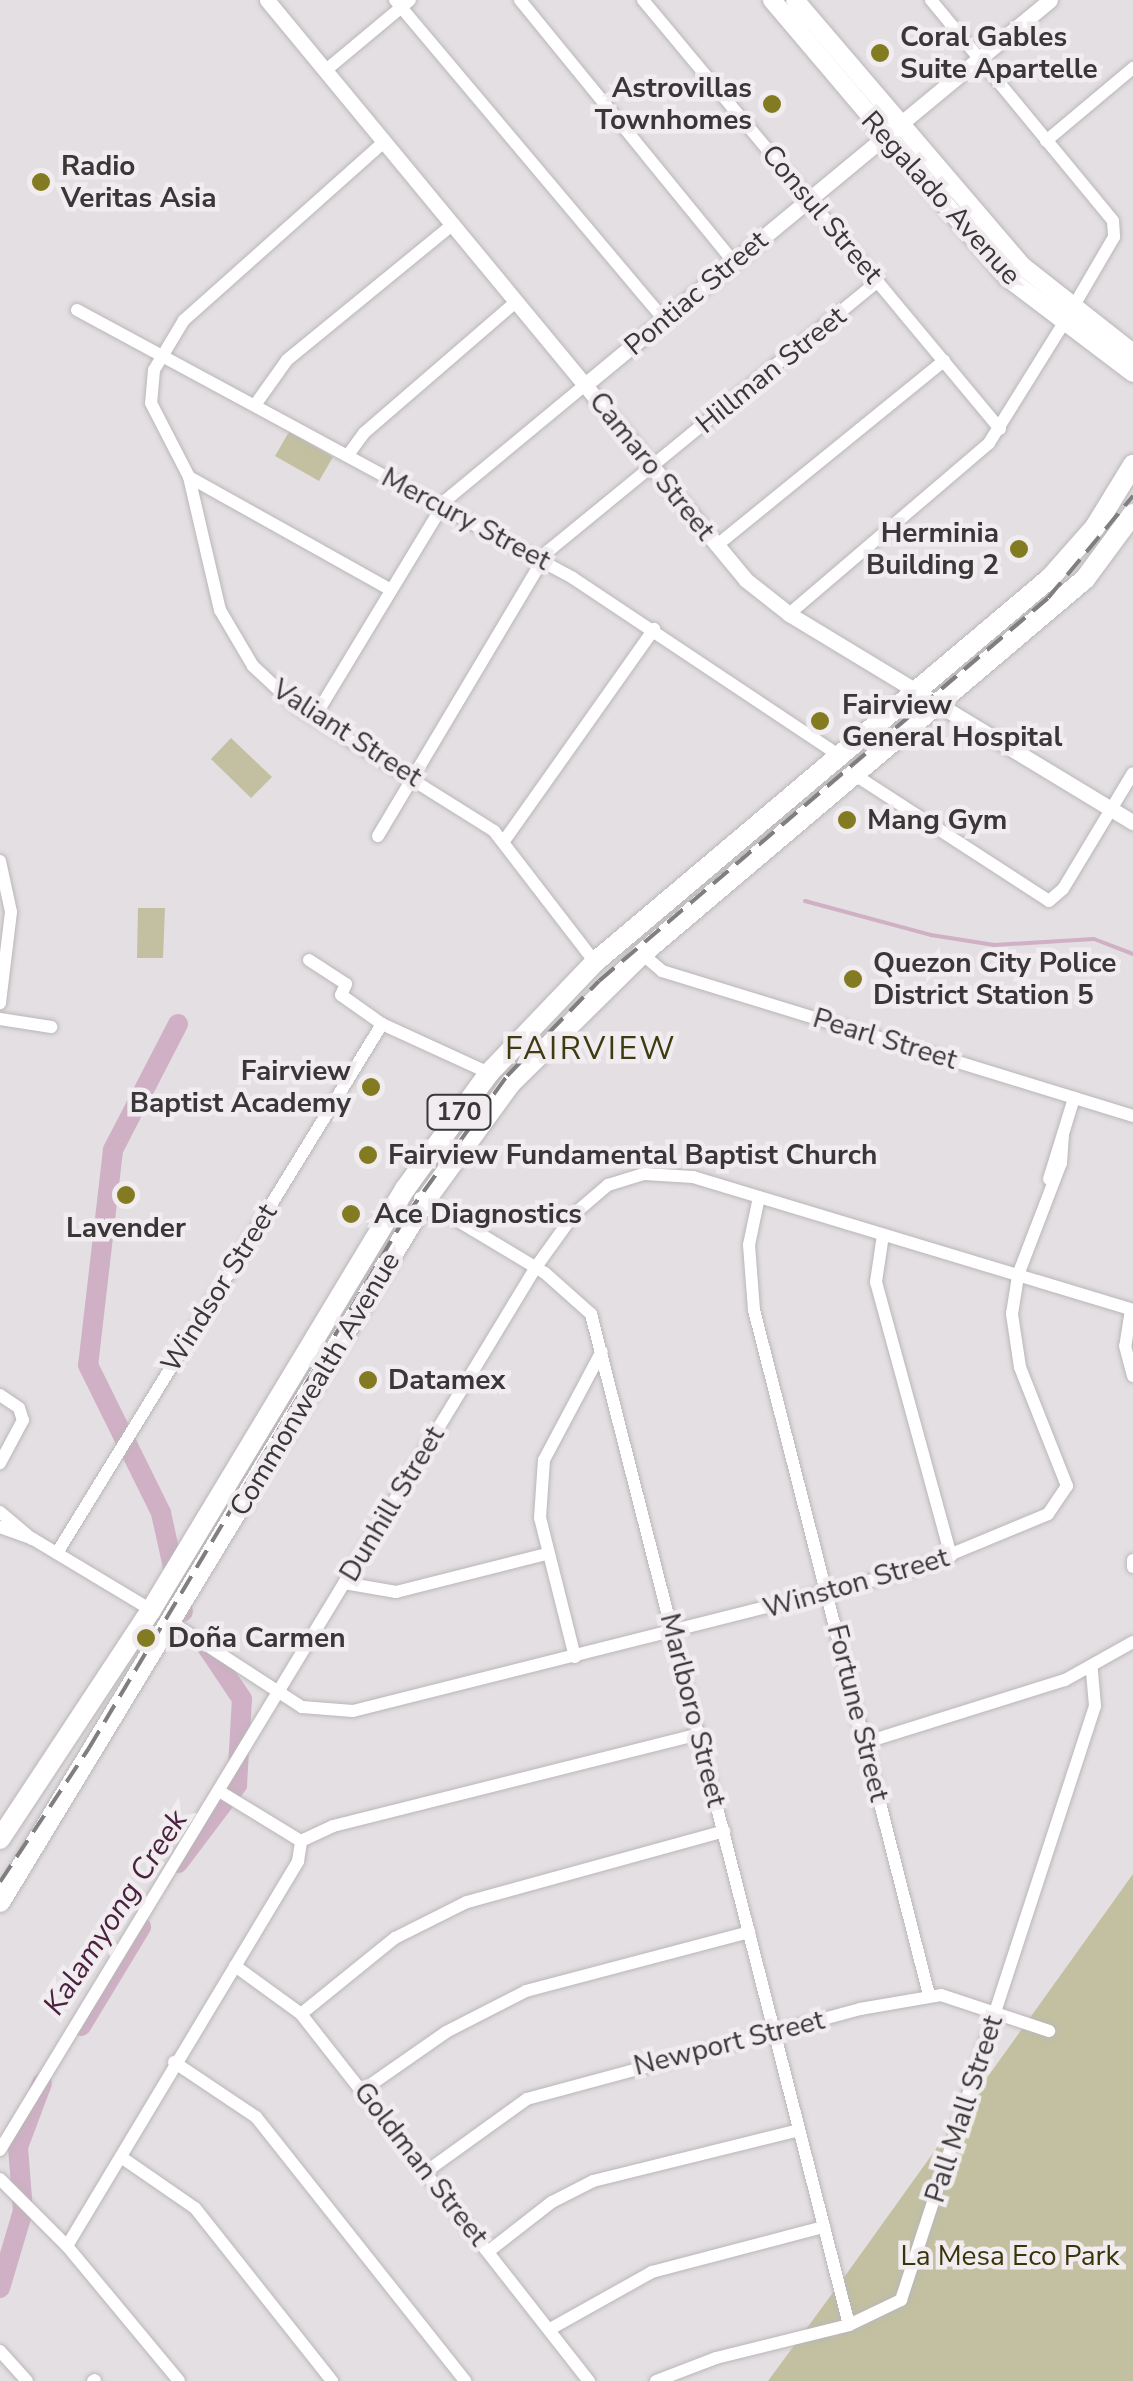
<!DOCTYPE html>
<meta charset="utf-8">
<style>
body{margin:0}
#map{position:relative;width:1133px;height:2381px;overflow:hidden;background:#e3dfe2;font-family:"Nunito Sans",sans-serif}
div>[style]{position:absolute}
.green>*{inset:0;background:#c2c0a1}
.stream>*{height:4px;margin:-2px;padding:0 2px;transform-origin:2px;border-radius:2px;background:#cfb0c4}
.river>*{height:20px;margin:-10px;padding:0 10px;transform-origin:10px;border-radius:10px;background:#cfb0c4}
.roads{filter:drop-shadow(0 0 2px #bab6b9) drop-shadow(0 0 2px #bab6b9)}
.minor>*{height:12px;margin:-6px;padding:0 6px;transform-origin:6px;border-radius:6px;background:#fff}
.tertiary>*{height:15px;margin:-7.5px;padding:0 7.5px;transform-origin:7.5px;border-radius:7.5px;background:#fff}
.secondary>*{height:18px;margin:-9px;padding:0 9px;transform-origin:9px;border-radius:9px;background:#fff}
.primary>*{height:20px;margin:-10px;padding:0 10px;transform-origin:10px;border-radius:10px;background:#fff}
.rail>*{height:4px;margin-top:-2px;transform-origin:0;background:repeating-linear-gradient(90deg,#817e80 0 20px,transparent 0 30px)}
.dots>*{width:28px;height:28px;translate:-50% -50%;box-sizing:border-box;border:5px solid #f1ecef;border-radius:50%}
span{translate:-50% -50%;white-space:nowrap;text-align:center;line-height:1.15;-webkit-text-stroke:9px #f1ecef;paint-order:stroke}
.shield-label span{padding:2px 8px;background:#f1ecef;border:2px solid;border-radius:8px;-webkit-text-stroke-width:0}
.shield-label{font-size:25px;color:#393738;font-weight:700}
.poi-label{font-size:28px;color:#393738;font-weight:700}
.left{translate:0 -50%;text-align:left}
.right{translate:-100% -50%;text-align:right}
.street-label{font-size:28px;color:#393738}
.park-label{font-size:28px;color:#39350a}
.water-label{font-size:30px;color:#4a213e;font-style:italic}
.quarter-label{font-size:32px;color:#3f3b11;letter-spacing:2.5px}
</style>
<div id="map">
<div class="green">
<div style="clip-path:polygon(289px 432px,333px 457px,319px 481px,275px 456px)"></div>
<div style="clip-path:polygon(231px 738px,272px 777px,251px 798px,211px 759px)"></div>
<div style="clip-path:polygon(138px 908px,165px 908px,163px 958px,137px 958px)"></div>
<div style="clip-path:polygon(1133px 1874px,1133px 2381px,768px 2381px,840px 2283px)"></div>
</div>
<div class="stream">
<div style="left:805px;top:901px;width:131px;rotate:15.1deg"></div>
<div style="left:931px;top:935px;width:64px;rotate:9deg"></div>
<div style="left:994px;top:945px;width:100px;rotate:-3.4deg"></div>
<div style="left:1094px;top:939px;width:42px;rotate:21deg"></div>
</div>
<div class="river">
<div style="left:178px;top:1024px;width:142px;rotate:117.3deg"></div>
<div style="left:113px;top:1150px;width:216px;rotate:96.6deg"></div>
<div style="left:88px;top:1365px;width:165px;rotate:63.7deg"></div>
<div style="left:161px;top:1513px;width:101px;rotate:77.5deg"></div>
<div style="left:178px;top:1863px;width:98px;rotate:-52.9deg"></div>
<div style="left:237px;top:1785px;width:86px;rotate:-86.7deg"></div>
<div style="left:242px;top:1699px;width:66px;rotate:-123.9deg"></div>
<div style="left:81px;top:2026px;width:116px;rotate:-58.8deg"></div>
<div style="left:0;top:2288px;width:80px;rotate:-73.4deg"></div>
<div style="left:23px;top:2211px;width:64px;rotate:-94.5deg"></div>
<div style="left:18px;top:2147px;width:68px;rotate:-69.4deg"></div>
</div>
<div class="roads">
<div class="minor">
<div style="left:395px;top:0;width:418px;rotate:49.9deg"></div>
<div style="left:520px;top:0;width:338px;rotate:50.8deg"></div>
<div style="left:643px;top:0;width:558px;rotate:50.23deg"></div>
<div style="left:931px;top:0;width:286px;rotate:50.5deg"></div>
<div style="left:1113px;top:221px;width:16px;rotate:86deg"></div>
<div style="left:1114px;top:237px;width:83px;rotate:120.3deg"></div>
<div style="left:326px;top:70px;width:109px;rotate:-39.8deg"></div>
<div style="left:385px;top:141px;width:269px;rotate:138.3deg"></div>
<div style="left:184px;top:320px;width:58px;rotate:121deg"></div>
<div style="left:154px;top:370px;width:33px;rotate:95deg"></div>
<div style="left:151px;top:403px;width:83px;rotate:62.8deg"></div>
<div style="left:189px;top:477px;width:137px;rotate:76.9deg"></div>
<div style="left:220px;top:610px;width:65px;rotate:59.5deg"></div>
<div style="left:253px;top:666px;width:62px;rotate:43deg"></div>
<div style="left:298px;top:708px;width:231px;rotate:32.1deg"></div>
<div style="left:494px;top:831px;width:165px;rotate:52.4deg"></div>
<div style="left:1046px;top:141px;width:114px;rotate:-40deg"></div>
<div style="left:77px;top:310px;width:564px;rotate:28.38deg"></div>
<div style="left:573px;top:578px;width:319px;rotate:33.7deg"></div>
<div style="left:255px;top:405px;width:55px;rotate:-54.6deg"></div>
<div style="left:287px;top:360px;width:215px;rotate:-39.3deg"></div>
<div style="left:348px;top:455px;width:27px;rotate:-54deg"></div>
<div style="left:364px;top:433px;width:202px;rotate:-40.8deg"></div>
<div style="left:189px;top:477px;width:231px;rotate:29.2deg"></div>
<div style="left:716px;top:546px;width:294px;rotate:-39.1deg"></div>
<div style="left:789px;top:614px;width:263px;rotate:-40.5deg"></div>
<div style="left:989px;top:443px;width:140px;rotate:-58.1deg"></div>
<div style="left:314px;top:718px;width:255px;rotate:-58.8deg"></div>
<div style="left:446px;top:500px;width:182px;rotate:-39.6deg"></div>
<div style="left:855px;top:775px;width:231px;rotate:33deg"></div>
<div style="left:1049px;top:901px;width:18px;rotate:-41deg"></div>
<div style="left:1063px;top:889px;width:135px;rotate:-58.9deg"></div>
<div style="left:378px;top:836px;width:330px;rotate:-59.2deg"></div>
<div style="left:547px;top:552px;width:428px;rotate:-39.3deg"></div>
<div style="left:504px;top:841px;width:260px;rotate:-54.7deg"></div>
<div style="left:0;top:861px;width:52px;rotate:77.8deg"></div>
<div style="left:11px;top:912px;width:92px;rotate:96.9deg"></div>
<div style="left:642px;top:954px;width:26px;rotate:40deg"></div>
<div style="left:662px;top:971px;width:493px;rotate:17.1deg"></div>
<div style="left:309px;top:960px;width:44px;rotate:33deg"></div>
<div style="left:346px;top:984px;width:12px;rotate:114deg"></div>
<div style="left:341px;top:995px;width:50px;rotate:35.3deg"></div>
<div style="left:382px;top:1024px;width:118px;rotate:24.6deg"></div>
<div style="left:0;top:1019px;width:52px;rotate:8.9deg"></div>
<div style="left:1049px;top:1179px;width:85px;rotate:-72.8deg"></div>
<div style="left:759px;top:1197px;width:49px;rotate:101.8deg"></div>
<div style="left:749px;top:1245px;width:65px;rotate:85.6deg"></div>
<div style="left:754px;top:1310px;width:707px;rotate:75.67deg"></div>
<div style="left:420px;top:1198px;width:146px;rotate:31deg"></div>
<div style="left:545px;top:1273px;width:62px;rotate:41.7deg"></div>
<div style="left:591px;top:1314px;width:1043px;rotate:75.68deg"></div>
<div style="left:883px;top:1235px;width:48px;rotate:98.5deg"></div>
<div style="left:876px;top:1282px;width:284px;rotate:74.7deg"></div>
<div style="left:1131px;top:1310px;width:36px;rotate:99deg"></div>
<div style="left:1125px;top:1346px;width:31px;rotate:75deg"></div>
<div style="left:0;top:1395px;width:23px;rotate:34deg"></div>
<div style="left:19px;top:1408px;width:13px;rotate:72deg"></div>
<div style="left:23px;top:1420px;width:49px;rotate:118.1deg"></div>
<div style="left:0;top:1512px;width:42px;rotate:40.2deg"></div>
<div style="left:0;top:1527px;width:35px;rotate:20deg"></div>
<div style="left:33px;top:1539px;width:138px;rotate:31deg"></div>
<div style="left:57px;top:1553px;width:621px;rotate:-58.43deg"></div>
<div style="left:1133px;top:1560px;width:7px;rotate:90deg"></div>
<div style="left:344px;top:1583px;width:53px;rotate:9.8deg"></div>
<div style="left:396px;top:1592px;width:155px;rotate:-14.2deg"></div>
<div style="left:171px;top:1622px;width:156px;rotate:33deg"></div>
<div style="left:302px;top:1707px;width:51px;rotate:4.5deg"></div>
<div style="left:353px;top:1711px;width:577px;rotate:-14.13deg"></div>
<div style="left:913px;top:1570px;width:146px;rotate:-22.5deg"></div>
<div style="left:1048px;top:1514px;width:34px;rotate:-56deg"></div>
<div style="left:1067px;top:1486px;width:128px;rotate:-111.6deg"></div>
<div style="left:1020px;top:1367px;width:54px;rotate:-98.6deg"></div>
<div style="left:1012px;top:1314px;width:39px;rotate:-81deg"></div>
<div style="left:1018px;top:1275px;width:120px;rotate:-69deg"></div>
<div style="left:1061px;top:1163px;width:27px;rotate:-86deg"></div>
<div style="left:575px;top:1657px;width:143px;rotate:-104.1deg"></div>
<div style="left:540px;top:1518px;width:58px;rotate:-86.1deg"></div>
<div style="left:544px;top:1460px;width:123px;rotate:-62deg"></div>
<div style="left:867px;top:1742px;width:207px;rotate:-17.4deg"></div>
<div style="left:1065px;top:1680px;width:78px;rotate:-29.2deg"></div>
<div style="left:219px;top:1791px;width:96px;rotate:31.4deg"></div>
<div style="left:301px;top:1841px;width:35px;rotate:-25deg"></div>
<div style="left:333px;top:1826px;width:377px;rotate:-14.1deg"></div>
<div style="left:235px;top:1966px;width:82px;rotate:36deg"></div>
<div style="left:301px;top:2014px;width:467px;rotate:51.9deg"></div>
<div style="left:301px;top:2014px;width:121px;rotate:-39deg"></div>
<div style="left:395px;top:1938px;width:80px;rotate:-26.6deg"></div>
<div style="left:467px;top:1902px;width:267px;rotate:-15.4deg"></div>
<div style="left:174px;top:2062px;width:99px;rotate:33.9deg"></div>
<div style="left:256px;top:2117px;width:337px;rotate:51.6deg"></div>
<div style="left:363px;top:2090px;width:101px;rotate:-34.9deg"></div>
<div style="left:446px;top:2032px;width:90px;rotate:-27.1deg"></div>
<div style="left:526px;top:1991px;width:231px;rotate:-14.8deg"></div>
<div style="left:0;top:2150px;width:1033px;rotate:-58.74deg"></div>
<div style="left:536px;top:1267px;width:65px;rotate:-54.4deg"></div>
<div style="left:574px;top:1214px;width:45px;rotate:-40.5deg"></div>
<div style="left:608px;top:1185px;width:39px;rotate:-17deg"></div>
<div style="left:645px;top:1174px;width:48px;rotate:3.6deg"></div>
<div style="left:693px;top:1177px;width:460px;rotate:16.8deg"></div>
<div style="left:121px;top:2157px;width:90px;rotate:34.6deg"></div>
<div style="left:195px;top:2208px;width:221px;rotate:51.6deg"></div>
<div style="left:427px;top:2171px;width:123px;rotate:-35.8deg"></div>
<div style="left:527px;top:2099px;width:345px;rotate:-15.1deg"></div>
<div style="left:860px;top:2009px;width:82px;rotate:-9.8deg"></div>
<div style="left:941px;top:1995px;width:114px;rotate:18.4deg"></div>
<div style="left:0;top:2179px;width:95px;rotate:45deg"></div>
<div style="left:67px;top:2246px;width:175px;rotate:50.3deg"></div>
<div style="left:67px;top:2246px;width:449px;rotate:-59deg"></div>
<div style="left:298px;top:1861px;width:20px;rotate:-81deg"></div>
<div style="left:489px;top:2251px;width:80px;rotate:-37.9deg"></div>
<div style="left:552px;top:2202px;width:46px;rotate:-27.1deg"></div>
<div style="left:593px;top:2181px;width:212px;rotate:-13.9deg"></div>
<div style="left:550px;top:2329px;width:117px;rotate:-29.2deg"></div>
<div style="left:652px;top:2272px;width:178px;rotate:-14.7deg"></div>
<div style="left:0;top:2351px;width:40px;rotate:48deg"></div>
<div style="left:93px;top:2381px;width:2px;rotate:-27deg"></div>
<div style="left:656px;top:2381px;width:64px;rotate:-21deg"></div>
<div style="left:716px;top:2358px;width:137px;rotate:-13.9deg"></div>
<div style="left:849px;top:2325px;width:58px;rotate:-25.7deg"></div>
<div style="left:901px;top:2300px;width:625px;rotate:-71.91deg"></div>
<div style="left:1095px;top:1706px;width:36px;rotate:-95deg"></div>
</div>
<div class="tertiary">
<div style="left:267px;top:0;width:752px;rotate:50.45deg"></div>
<div style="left:746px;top:580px;width:55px;rotate:38.3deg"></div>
<div style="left:789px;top:614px;width:402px;rotate:31.2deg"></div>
<div style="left:586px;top:384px;width:602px;rotate:-39.61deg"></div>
</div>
<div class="secondary">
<div style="left:772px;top:0;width:365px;rotate:49.7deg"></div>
<div style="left:1008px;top:278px;width:157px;rotate:37.2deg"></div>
<div style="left:795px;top:0;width:348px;rotate:49.5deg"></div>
<div style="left:1021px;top:265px;width:142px;rotate:38.2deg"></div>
</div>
<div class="primary">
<div style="left:0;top:1839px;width:274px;rotate:-56.6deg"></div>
<div style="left:151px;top:1610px;width:492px;rotate:-58.9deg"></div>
<div style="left:405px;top:1189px;width:143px;rotate:-54.1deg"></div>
<div style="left:489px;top:1073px;width:153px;rotate:-46.3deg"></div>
<div style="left:595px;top:962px;width:595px;rotate:-40.16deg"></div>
<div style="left:1050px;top:578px;width:68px;rotate:-48.6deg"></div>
<div style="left:1095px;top:527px;width:73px;rotate:-58.5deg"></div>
<div style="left:0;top:1902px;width:820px;rotate:-58.77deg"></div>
<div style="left:425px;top:1201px;width:146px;rotate:-53.9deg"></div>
<div style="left:511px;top:1083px;width:184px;rotate:-44.6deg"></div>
<div style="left:642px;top:954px;width:580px;rotate:-40.25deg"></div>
<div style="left:1085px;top:579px;width:81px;rotate:-53.6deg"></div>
</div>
</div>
<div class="rail">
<div style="left:0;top:1882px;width:161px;rotate:-56.4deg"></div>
<div style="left:89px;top:1748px;width:619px;rotate:-59.21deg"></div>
<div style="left:406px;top:1216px;width:173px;rotate:-54.2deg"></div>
<div style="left:507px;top:1076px;width:132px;rotate:-45.9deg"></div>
<div style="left:599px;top:981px;width:590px;rotate:-40.46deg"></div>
<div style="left:1048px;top:598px;width:133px;rotate:-50.2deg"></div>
</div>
<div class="dots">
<div style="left:880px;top:53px;background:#837b22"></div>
<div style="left:772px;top:104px;background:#837b22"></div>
<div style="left:41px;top:182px;background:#837b22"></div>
<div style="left:1019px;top:549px;background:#837b22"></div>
<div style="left:820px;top:721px;background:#837b22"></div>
<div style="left:847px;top:820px;background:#837b22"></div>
<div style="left:853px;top:979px;background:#837b22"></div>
<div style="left:371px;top:1087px;background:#837b22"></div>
<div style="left:368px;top:1155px;background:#837b22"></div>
<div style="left:126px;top:1195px;background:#837b22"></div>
<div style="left:351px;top:1214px;background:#837b22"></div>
<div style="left:368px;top:1380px;background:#837b22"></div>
<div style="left:146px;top:1638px;background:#837b22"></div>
</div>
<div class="shield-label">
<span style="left:459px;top:1112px">170</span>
</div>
<div class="poi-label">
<span class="left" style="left:900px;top:53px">Coral Gables<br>Suite Apartelle</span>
<span class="right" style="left:752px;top:104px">Astrovillas<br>Townhomes</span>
<span class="left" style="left:61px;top:182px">Radio<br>Veritas Asia</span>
<span class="right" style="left:999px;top:549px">Herminia<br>Building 2</span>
<span class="left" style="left:842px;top:721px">Fairview<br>General Hospital</span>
<span class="left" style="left:867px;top:820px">Mang Gym</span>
<span class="left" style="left:873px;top:979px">Quezon City Police<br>District Station 5</span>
<span class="right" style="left:351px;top:1087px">Fairview<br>Baptist Academy</span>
<span class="left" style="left:388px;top:1155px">Fairview Fundamental Baptist Church</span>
<span class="left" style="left:374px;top:1214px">Ace Diagnostics</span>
<span style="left:126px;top:1228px">Lavender</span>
<span class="left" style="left:388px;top:1380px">Datamex</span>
<span class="left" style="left:168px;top:1638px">Doña Carmen</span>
</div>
<div class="street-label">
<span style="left:941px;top:198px;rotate:48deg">Regalado Avenue</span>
<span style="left:822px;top:214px;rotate:50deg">Consul Street</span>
<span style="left:696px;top:293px;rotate:-40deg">Pontiac Street</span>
<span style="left:771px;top:370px;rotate:-39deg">Hillman Street</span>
<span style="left:652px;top:466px;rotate:51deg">Camaro Street</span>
<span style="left:466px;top:519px;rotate:28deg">Mercury Street</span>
<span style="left:347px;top:733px;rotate:33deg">Valiant Street</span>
<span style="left:885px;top:1039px;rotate:17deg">Pearl Street</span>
<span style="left:219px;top:1288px;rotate:-58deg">Windsor Street</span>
<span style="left:315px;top:1384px;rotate:-59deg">Commonwealth Avenue</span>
<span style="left:392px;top:1504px;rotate:-59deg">Dunhill Street</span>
<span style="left:856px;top:1583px;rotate:-16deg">Winston Street</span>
<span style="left:693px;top:1710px;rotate:76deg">Marlboro Street</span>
<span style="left:858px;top:1713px;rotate:76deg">Fortune Street</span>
<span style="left:729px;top:2043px;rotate:-14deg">Newport Street</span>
<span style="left:964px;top:2109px;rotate:-72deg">Pall Mall Street</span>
<span style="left:421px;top:2164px;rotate:52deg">Goldman Street</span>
</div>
<div class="park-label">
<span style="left:1010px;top:2256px">La Mesa Eco Park</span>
</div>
<div class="water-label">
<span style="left:116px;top:1913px;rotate:-57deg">Kalamyong Creek</span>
</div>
<div class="quarter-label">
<span style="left:591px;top:1049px">FAIRVIEW</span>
</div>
</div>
